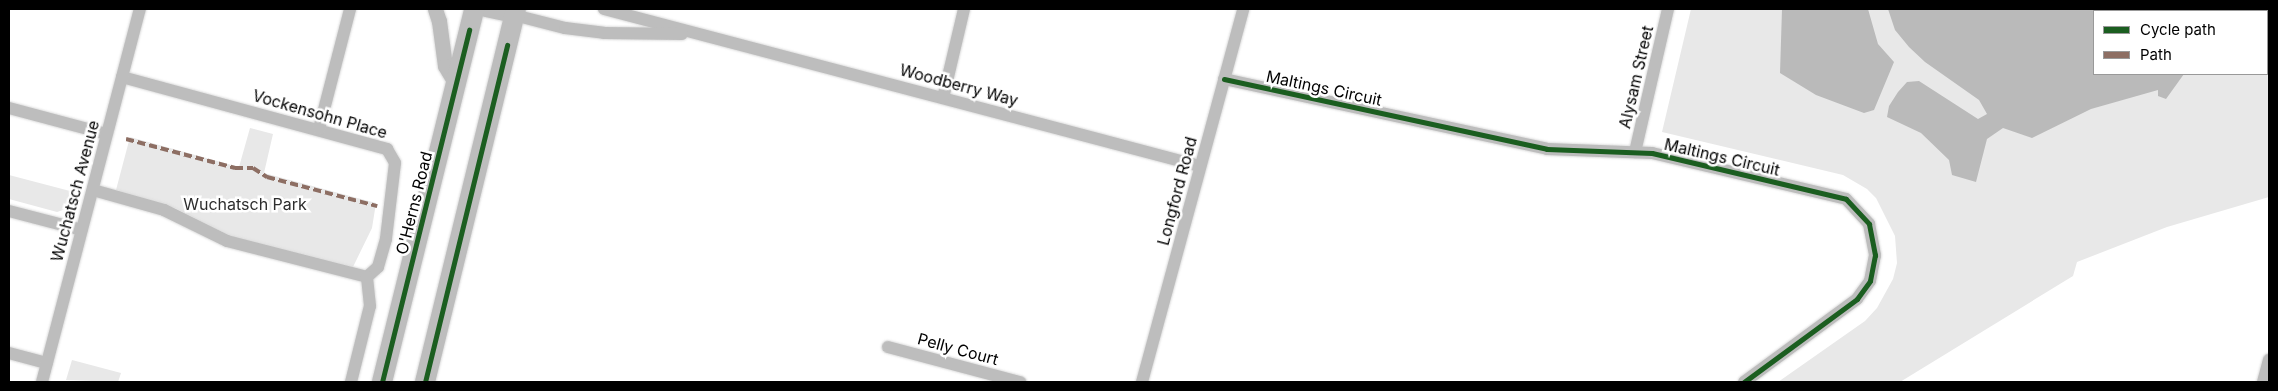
<!DOCTYPE html>
<style>
body{margin:0}
#map{position:relative;width:2278px;height:391px;overflow:hidden;background:#fff;font-family:Inter,sans-serif}
div>[style]{position:absolute}
.green>*{inset:0;background:#e8e8e8}
.water>*{inset:0;background:#bababa}
.roads{filter:drop-shadow(0 0 1px #dbdbdb) drop-shadow(0 0 1px #dbdbdb)}
.minor>*{height:12px;margin:-6px;padding:0 6px;transform-origin:6px;border-radius:6px;background:#bdbdbd}
.tertiary>*{height:15px;margin:-7.5px;padding:0 7.5px;transform-origin:7.5px;border-radius:7.5px;background:#bdbdbd}
.primary>*{height:20px;margin:-10px;padding:0 10px;transform-origin:10px;border-radius:10px;background:#bdbdbd}
.quiet>*{height:4px;margin-top:-2px;transform-origin:0;background:repeating-linear-gradient(90deg,#8d6e63 0 8px,transparent 0 12px)}
.cycleway>*{height:5px;margin:-2.5px;padding:0 2.5px;transform-origin:2.5px;border-radius:2.5px;background:#1b5e20}
span{translate:-50% -50%;white-space:nowrap;text-align:center;line-height:1.15;-webkit-text-stroke:5px #fff;paint-order:stroke}
.street-label{font-size:16px;color:#000}
.park-label{font-size:16px;color:#2d2d2d}
.frame{position:absolute;inset:0;border:10px solid #000;pointer-events:none}
.legend{position:absolute;left:2093px;top:10px;width:175px;height:65px;box-sizing:border-box;background:#fff;border:1px solid #999;margin:0;padding:6px 9px;list-style:none;font-size:15px;color:#000}
.legend li{display:flex;align-items:center;gap:10px;height:25px}
.legend b{width:25px;border:1px solid #999}
</style>
<div id="map">
<div class="green">
<div style="clip-path:polygon(evenodd,1691px 9px,2269px 9px,2269px 197px,2167px 227px,2077px 262px,2073px 276px,1900px 382px,1778px 382px,1865px 321px,1877px 308px,1893px 279px,1897px 263px,1895px 236px,1876px 198px,1867px 189px,1843px 175px,1662px 132px,1691px 9px,2094px 11px,2267px 11px,2267px 74px,2094px 74px,2094px 11px)"></div>
<div style="clip-path:polygon(250px 128px,273px 134px,264px 173px,376px 203px,372px 228px,352px 269px,234px 238px,175px 208px,116px 190px,130px 137px,239px 167px)"></div>
<div style="clip-path:polygon(9px 175px,70px 191px,66px 209px,57px 212px,9px 199px)"></div>
<div style="clip-path:polygon(72px 360px,121px 373px,118px 382px,66px 380px)"></div>
</div>
<div class="water">
<div style="clip-path:polygon(1782px 9px,1868px 9px,1878px 44px,1894px 62px,1874px 110px,1864px 113px,1816px 95px,1780px 73px)"></div>
<div style="clip-path:polygon(1888px 9px,2189px 9px,2192px 11px,2094px 11px,2094px 74px,2184px 74px,2166px 99px,2158px 96px,2158px 90px,2091px 109px,2032px 138px,2003px 128px,1987px 139px,1976px 182px,1952px 175px,1949px 160px,1921px 133px,1887px 117px,1889px 106px,1898px 92px,1907px 82px,1919px 81px,1978px 119px,1987px 114px,1979px 100px,1925px 62px,1909px 47px,1895px 30px)"></div>
</div>
<div class="roads">
<div class="minor">
<div style="left:604px;top:9px;width:616px;rotate:14.76deg"></div>
<div style="left:514px;top:15px;width:53px;rotate:14.3deg"></div>
<div style="left:565px;top:28px;width:39px;rotate:7deg"></div>
<div style="left:604px;top:33px;width:78px;rotate:0.7deg"></div>
<div style="left:122px;top:77px;width:275px;rotate:15.2deg"></div>
<div style="left:387px;top:149px;width:16px;rotate:60deg"></div>
<div style="left:395px;top:163px;width:77px;rotate:96.8deg"></div>
<div style="left:386px;top:239px;width:29px;rotate:106deg"></div>
<div style="left:378px;top:267px;width:15px;rotate:138deg"></div>
<div style="left:1224px;top:79px;width:330px;rotate:12.2deg"></div>
<div style="left:1547px;top:149px;width:105px;rotate:2.2deg"></div>
<div style="left:1652px;top:153px;width:199px;rotate:13.3deg"></div>
<div style="left:1846px;top:199px;width:34px;rotate:47deg"></div>
<div style="left:1869px;top:224px;width:32px;rotate:79deg"></div>
<div style="left:1875px;top:255px;width:26px;rotate:101deg"></div>
<div style="left:1870px;top:281px;width:22px;rotate:126deg"></div>
<div style="left:1857px;top:299px;width:140px;rotate:143.7deg"></div>
<div style="left:943px;top:98px;width:91px;rotate:-76.7deg"></div>
<div style="left:9px;top:108px;width:101px;rotate:14.9deg"></div>
<div style="left:319px;top:129px;width:124px;rotate:-75.5deg"></div>
<div style="left:1635px;top:152px;width:147px;rotate:-77deg"></div>
<div style="left:93px;top:190px;width:74px;rotate:15.7deg"></div>
<div style="left:164px;top:210px;width:70px;rotate:26.2deg"></div>
<div style="left:227px;top:241px;width:145px;rotate:14.4deg"></div>
<div style="left:9px;top:211px;width:75px;rotate:14.6deg"></div>
<div style="left:888px;top:347px;width:137px;rotate:14.9deg"></div>
<div style="left:9px;top:353px;width:39px;rotate:15deg"></div>
<div style="left:42px;top:382px;width:386px;rotate:-75.3deg"></div>
<div style="left:351px;top:382px;width:78px;rotate:-76deg"></div>
<div style="left:370px;top:306px;width:29px;rotate:-96deg"></div>
<div style="left:1142px;top:382px;width:386px;rotate:-74.8deg"></div>
<div style="left:2263px;top:382px;width:23px;rotate:-75deg"></div>
</div>
<div class="tertiary">
<div style="left:435px;top:9px;width:13px;rotate:72deg"></div>
<div style="left:439px;top:21px;width:45px;rotate:82.4deg"></div>
<div style="left:445px;top:66px;width:21px;rotate:59deg"></div>
<div style="left:485px;top:9px;width:30px;rotate:12deg"></div>
</div>
<div class="primary">
<div style="left:382px;top:382px;width:384px;rotate:-76.1deg"></div>
<div style="left:425px;top:382px;width:384px;rotate:-76.3deg"></div>
</div>
</div>
<div class="quiet">
<div style="left:126px;top:139px;width:113px;rotate:14.9deg"></div>
<div style="left:235px;top:168px;width:18px"></div>
<div style="left:253px;top:168px;width:17px;rotate:33deg"></div>
<div style="left:267px;top:177px;width:114px;rotate:14.8deg"></div>
</div>
<div class="cycleway">
<div style="left:1224px;top:79px;width:330px;rotate:12.2deg"></div>
<div style="left:1547px;top:149px;width:105px;rotate:2.2deg"></div>
<div style="left:1652px;top:153px;width:199px;rotate:13.3deg"></div>
<div style="left:1846px;top:199px;width:34px;rotate:47deg"></div>
<div style="left:1869px;top:224px;width:32px;rotate:79deg"></div>
<div style="left:1875px;top:255px;width:26px;rotate:101deg"></div>
<div style="left:1870px;top:281px;width:22px;rotate:126deg"></div>
<div style="left:1857px;top:299px;width:140px;rotate:143.7deg"></div>
<div style="left:382px;top:382px;width:363px;rotate:-76.1deg"></div>
<div style="left:425px;top:382px;width:347px;rotate:-76.3deg"></div>
</div>
<div class="street-label">
<span style="left:1636px;top:77px;rotate:-77deg">Alysam Street</span>
<span style="left:959px;top:85px;rotate:15deg">Woodberry Way</span>
<span style="left:1324px;top:88px;rotate:12deg">Maltings Circuit</span>
<span style="left:320px;top:114px;rotate:16deg">Vockensohn Place</span>
<span style="left:1722px;top:157px;rotate:13deg">Maltings Circuit</span>
<span style="left:75px;top:191px;rotate:-75deg">Wuchatsch Avenue</span>
<span style="left:1177px;top:191px;rotate:-75deg">Longford Road</span>
<span style="left:414px;top:203px;rotate:-76deg">O'Herns Road</span>
<span style="left:958px;top:349px;rotate:15deg">Pelly Court</span>
</div>
<div class="park-label">
<span style="left:245px;top:204px">Wuchatsch Park</span>
</div>
<div class="frame"></div>
<ul class="legend">
<li><b style="height:6px;background:#1b5e20"></b>Cycle path</li>
<li><b style="height:6px;background:#8d6e63"></b>Path</li>
</ul>
</div>
